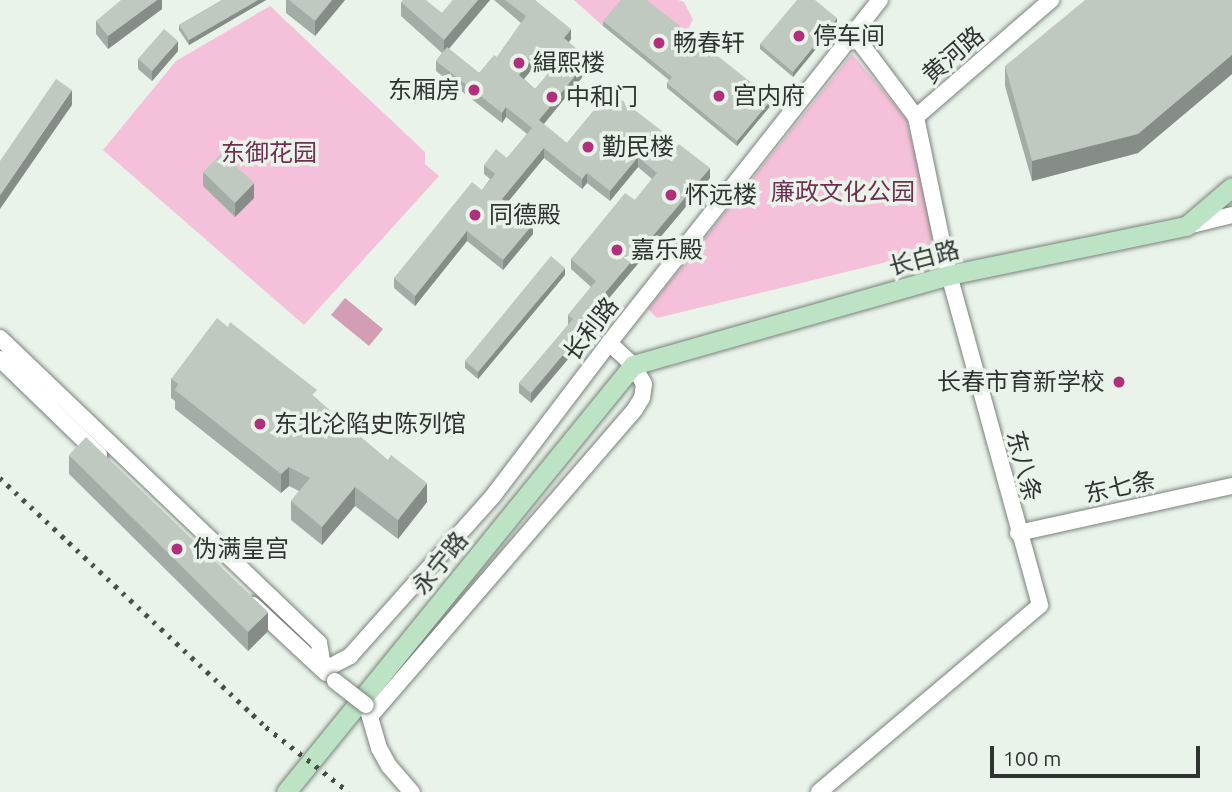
<!DOCTYPE html>
<meta charset="utf-8">
<style>
body{margin:0}
#map{position:relative;width:1232px;height:792px;overflow:hidden;background:#e9f3ea;font-family:Ubuntu,"Noto Sans SC",sans-serif}
div>[style]{position:absolute}
.green>*{inset:0;background:#f5c0d9}
.water>*{inset:0;background:#d29db5}
.roads{filter:drop-shadow(0 0 2px #7a827b) drop-shadow(0 0 2px #7a827b)}
.minor>*{height:16px;margin:-8px;padding:0 8px;transform-origin:8px;border-radius:8px;background:#fff}
.major>*{height:19px;margin:-9.5px;padding:0 9.5px;transform-origin:9.5px;border-radius:9.5px;background:#bce3c4}
.rail>*{height:4.5px;margin-top:-2.25px;transform-origin:0;background:repeating-linear-gradient(90deg,#484d48 0 3.5px,transparent 0 10.5px)}
.bridges{filter:drop-shadow(0 0 2px #7a827b) drop-shadow(0 0 2px #7a827b)}
.minor-bridge>*{height:16px;margin:-8px;padding:0 8px;transform-origin:8px;border-radius:8px;background:#fff}
.wall>*{inset:0;background:#a4ada5}
.shaded-wall>*{inset:0;background:#868d86}
.building>*{inset:0;background:#bfc9c0}
.dots>*{width:19px;height:19px;translate:-50% -50%;box-sizing:border-box;border:4px solid #e9f3ea;border-radius:50%}
span{translate:-50% -50%;white-space:nowrap;text-align:center;line-height:1.15;-webkit-text-stroke:7px #e9f3ea;paint-order:stroke}
.poi-label{font-size:24px;color:#303430}
.left{translate:0 -50%;text-align:left}
.right{translate:-100% -50%;text-align:right}
.street-label{font-size:24px;color:#303430}
.park-label{font-size:24px;color:#6f2f51}
.scale{position:absolute;left:990px;top:746px;width:210px;height:32px;box-sizing:border-box;border:4px solid #303430;border-top:0;padding-left:9px;font-size:21px;line-height:24px;white-space:nowrap;color:#303430;-webkit-text-stroke:5px #e9f3ea;paint-order:stroke}
</style>
<div id="map">
<div class="green">
<div style="clip-path:polygon(574px 0,625px 0,603px 26px)"></div>
<div style="clip-path:polygon(641px 0,678px 0,684px 2px,693px 20px,684px 35px)"></div>
<div style="clip-path:polygon(270px 6px,425px 152px,425px 164px,439px 176px,304px 325px,103px 150px,176px 61px)"></div>
<div style="clip-path:polygon(852px 54px,906px 118px,936px 240px,932px 251px,657px 318px,648px 309px)"></div>
</div>
<div class="water">
<div style="clip-path:polygon(345px 298px,383px 329px,369px 346px,331px 315px)"></div>
</div>
<div class="roads">
<div class="minor">
<div style="left:916px;top:117px;width:179px;rotate:-40.9deg"></div>
<div style="left:1187px;top:226px;width:46px;rotate:-13.7deg"></div>
<div style="left:0;top:338px;width:441px;rotate:43.7deg"></div>
<div style="left:319px;top:643px;width:27px;rotate:80deg"></div>
<div style="left:0;top:359px;width:138px;rotate:44.1deg"></div>
<div style="left:1018px;top:533px;width:219px;rotate:-12.4deg"></div>
<div style="left:253px;top:605px;width:100px;rotate:43deg"></div>
<div style="left:324px;top:670px;width:30px;rotate:-28deg"></div>
<div style="left:350px;top:656px;width:215px;rotate:-48.2deg"></div>
<div style="left:493px;top:496px;width:192px;rotate:-52.8deg"></div>
<div style="left:609px;top:343px;width:437px;rotate:-51.7deg"></div>
<div style="left:367px;top:707px;width:43px;rotate:73.7deg"></div>
<div style="left:379px;top:748px;width:21px;rotate:61deg"></div>
<div style="left:389px;top:766px;width:35px;rotate:49deg"></div>
<div style="left:372px;top:714px;width:403px;rotate:-49.2deg"></div>
<div style="left:635px;top:409px;width:13px;rotate:-58deg"></div>
<div style="left:642px;top:398px;width:14px;rotate:-82deg"></div>
<div style="left:644px;top:384px;width:22px;rotate:-120deg"></div>
<div style="left:633px;top:365px;width:33px;rotate:-137deg"></div>
<div style="left:819px;top:792px;width:289px;rotate:-40.2deg"></div>
<div style="left:1040px;top:605px;width:342px;rotate:-105.4deg"></div>
<div style="left:949px;top:275px;width:161px;rotate:-101.8deg"></div>
<div style="left:916px;top:117px;width:105px;rotate:-126.9deg"></div>
</div>
<div class="major">
<div style="left:286px;top:792px;width:550px;rotate:-50.9deg"></div>
<div style="left:633px;top:365px;width:329px;rotate:-15.9deg"></div>
<div style="left:949px;top:275px;width:242px;rotate:-11.7deg"></div>
<div style="left:1186px;top:226px;width:60px;rotate:-40.3deg"></div>
</div>
</div>
<div class="rail">
<div style="left:0;top:478px;width:364px;rotate:43.1deg"></div>
<div style="left:266px;top:727px;width:105px;rotate:38.1deg"></div>
</div>
<div class="bridges">
<div class="minor-bridge">
<div style="left:335px;top:681px;width:39px;rotate:38deg"></div>
</div>
</div>
<div class="wall">
<div style="clip-path:polygon(162px 0,162px 9px,108px 49px,96px 34px,96px 21px)"></div>
<div style="clip-path:polygon(222px 0,266px 0,189px 45px,179px 30px,179px 25px)"></div>
<div style="clip-path:polygon(286px 0,345px 0,315px 36px,286px 13px)"></div>
<div style="clip-path:polygon(evenodd,453px 0,490px 0,449px 49px,479px 73px,497px 57px,521px 23px,494px 0,535px 0,571px 39px,569px 42px,589px 69px,543px 124px,567px 143px,610px 91px,710px 178px,599px 310px,585px 329px,585px 339px,531px 403px,519px 393px,519px 383px,568px 325px,568px 315px,591px 287px,571px 269px,571px 259px,635px 200px,652px 179px,638px 167px,610px 201px,587px 183px,582px 189px,544px 158px,507px 203px,533px 234px,503px 270px,467px 241px,415px 306px,394px 288px,394px 278px,482px 190px,490px 179px,484px 174px,484px 165px,507px 158px,527px 134px,506px 117px,502px 123px,436px 71px,436px 61px,442px 53px,401px 16px,401px 2px,442px 13px,453px 0,538px 62px,550px 72px,535px 89px,524px 79px,538px 62px)"></div>
<div style="clip-path:polygon(1232px 0,1232px 74px,1138px 153px,1032px 181px,1005px 86px,1005px 66px)"></div>
<div style="clip-path:polygon(603px 21px,772px 104px,737px 146px,667px 88px,667px 83px,669px 80px,603px 26px)"></div>
<div style="clip-path:polygon(837px 23px,793px 77px,760px 49px,760px 44px)"></div>
<div style="clip-path:polygon(178px 51px,152px 81px,138px 69px,138px 59px)"></div>
<div style="clip-path:polygon(203px 172px,254px 198px,235px 217px,203px 186px)"></div>
<div style="clip-path:polygon(565px 275px,478px 379px,465px 368px,465px 361px)"></div>
<div style="clip-path:polygon(228px 327px,317px 399px,427px 502px,398px 539px,355px 506px,322px 545px,291px 520px,291px 501px,299px 491px,289px 486px,281px 493px,175px 409px,175px 401px,171px 398px,171px 379px)"></div>
<div style="clip-path:polygon(69px 455px,268px 631px,248px 651px,69px 474px)"></div>
</div>
<div class="shaded-wall">
<div style="clip-path:polygon(157px 0,162px 0,162px 9px,108px 49px,108px 36px)"></div>
<div style="clip-path:polygon(258px 0,266px 0,189px 45px,189px 40px)"></div>
<div style="clip-path:polygon(332px 0,345px 0,315px 36px,315px 21px)"></div>
<div style="clip-path:polygon(478px 0,490px 0,444px 54px,444px 40px)"></div>
<div style="clip-path:polygon(837px 18px,837px 23px,793px 77px,793px 72px)"></div>
<div style="clip-path:polygon(571px 29px,571px 39px,564px 48px,564px 38px)"></div>
<div style="clip-path:polygon(178px 41px,178px 51px,152px 81px,152px 71px)"></div>
<div style="clip-path:polygon(538px 52px,538px 62px,519px 85px,519px 75px)"></div>
<div style="clip-path:polygon(1232px 55px,1232px 74px,1138px 153px,1032px 181px,1032px 161px)"></div>
<div style="clip-path:polygon(589px 59px,589px 69px,539px 130px,539px 120px)"></div>
<div style="clip-path:polygon(72px 90px,72px 105px,0 209px,0 195px)"></div>
<div style="clip-path:polygon(772px 99px,772px 104px,737px 146px,737px 141px)"></div>
<div style="clip-path:polygon(506px 107px,506px 117px,502px 123px,502px 113px)"></div>
<div style="clip-path:polygon(544px 148px,544px 158px,502px 209px,502px 199px)"></div>
<div style="clip-path:polygon(638px 157px,638px 167px,610px 201px,610px 191px)"></div>
<div style="clip-path:polygon(710px 168px,710px 178px,599px 310px,585px 329px,585px 339px,531px 403px,531px 393px,599px 300px)"></div>
<div style="clip-path:polygon(587px 173px,587px 183px,582px 189px,582px 179px)"></div>
<div style="clip-path:polygon(254px 183px,254px 198px,235px 217px,235px 203px)"></div>
<div style="clip-path:polygon(533px 224px,533px 234px,503px 270px,503px 260px)"></div>
<div style="clip-path:polygon(467px 231px,467px 241px,415px 306px,415px 296px)"></div>
<div style="clip-path:polygon(565px 268px,565px 275px,478px 379px,478px 372px)"></div>
<div style="clip-path:polygon(289px 467px,289px 486px,281px 493px,281px 474px)"></div>
<div style="clip-path:polygon(427px 483px,427px 502px,398px 539px,398px 520px)"></div>
<div style="clip-path:polygon(355px 487px,355px 506px,322px 545px,322px 527px)"></div>
<div style="clip-path:polygon(268px 612px,268px 631px,248px 651px,248px 632px)"></div>
</div>
<div class="building">
<div style="clip-path:polygon(121px 0,157px 0,108px 36px,96px 21px)"></div>
<div style="clip-path:polygon(222px 0,258px 0,189px 40px,179px 25px)"></div>
<div style="clip-path:polygon(289px 0,332px 0,315px 21px)"></div>
<div style="clip-path:polygon(403px 0,426px 0,442px 13px,453px 0,478px 0,444px 40px,401px 2px)"></div>
<div style="clip-path:polygon(evenodd,505px 0,535px 0,571px 29px,564px 38px,589px 59px,539px 120px,567px 143px,610px 91px,710px 168px,599px 300px,581px 325px,585px 329px,531px 393px,519px 383px,573px 319px,568px 315px,596px 281px,571px 259px,625px 193px,635px 200px,657px 173px,638px 157px,610px 191px,587px 173px,582px 179px,544px 148px,502px 199px,533px 224px,503px 260px,467px 231px,415px 296px,394px 278px,472px 182px,482px 190px,495px 174px,484px 165px,496px 149px,507px 158px,532px 128px,506px 107px,502px 113px,436px 61px,447px 47px,479px 73px,494px 55px,497px 57px,526px 16px,505px 0,538px 52px,554px 66px,535px 89px,519px 75px,538px 52px)"></div>
<div style="clip-path:polygon(621px 0,647px 0,772px 99px,737px 141px,667px 83px,672px 77px,603px 21px)"></div>
<div style="clip-path:polygon(797px 0,815px 0,837px 18px,793px 72px,760px 44px)"></div>
<div style="clip-path:polygon(1085px 0,1232px 0,1232px 55px,1138px 134px,1032px 161px,1005px 66px)"></div>
<div style="clip-path:polygon(164px 29px,178px 41px,152px 71px,138px 59px)"></div>
<div style="clip-path:polygon(56px 79px,72px 90px,0 195px,0 161px)"></div>
<div style="clip-path:polygon(222px 153px,254px 183px,235px 203px,203px 172px)"></div>
<div style="clip-path:polygon(551px 256px,565px 268px,478px 372px,465px 361px)"></div>
<div style="clip-path:polygon(217px 318px,228px 327px,230px 322px,317px 390px,312px 395px,388px 460px,391px 455px,427px 483px,398px 520px,355px 487px,322px 527px,291px 501px,310px 478px,289px 467px,281px 474px,175px 390px,178px 384px,171px 379px)"></div>
<div style="clip-path:polygon(86px 437px,268px 612px,248px 632px,69px 455px)"></div>
</div>
<div class="dots">
<div style="left:799px;top:36px;background:#b1307b"></div>
<div style="left:659px;top:43px;background:#b1307b"></div>
<div style="left:519px;top:63px;background:#b1307b"></div>
<div style="left:474px;top:90px;background:#b1307b"></div>
<div style="left:719px;top:96px;background:#b1307b"></div>
<div style="left:552px;top:97px;background:#b1307b"></div>
<div style="left:588px;top:147px;background:#b1307b"></div>
<div style="left:671px;top:195px;background:#b1307b"></div>
<div style="left:475px;top:215px;background:#b1307b"></div>
<div style="left:617px;top:250px;background:#b1307b"></div>
<div style="left:1119px;top:382px;background:#b1307b"></div>
<div style="left:260px;top:424px;background:#b1307b"></div>
<div style="left:177px;top:549px;background:#b1307b"></div>
</div>
<div class="poi-label">
<span class="left" style="left:813px;top:36px">停车间</span>
<span class="left" style="left:673px;top:43px">畅春轩</span>
<span class="left" style="left:533px;top:63px">緝熙楼</span>
<span class="right" style="left:460px;top:90px">东厢房</span>
<span class="left" style="left:733px;top:96px">宫内府</span>
<span class="left" style="left:566px;top:97px">中和门</span>
<span class="left" style="left:602px;top:147px">勤民楼</span>
<span class="left" style="left:685px;top:195px">怀远楼</span>
<span class="left" style="left:489px;top:215px">同德殿</span>
<span class="left" style="left:631px;top:250px">嘉乐殿</span>
<span class="right" style="left:1105px;top:382px">长春市育新学校</span>
<span class="left" style="left:274px;top:424px">东北沦陷史陈列馆</span>
<span class="left" style="left:193px;top:549px">伪满皇宫</span>
</div>
<div class="street-label">
<span style="left:953px;top:55px;rotate:-41deg">黄河路</span>
<span style="left:924px;top:258px;rotate:-15deg">长白路</span>
<span style="left:591px;top:329px;rotate:-52deg">长利路</span>
<span style="left:1024px;top:466px;rotate:75deg">东八条</span>
<span style="left:1120px;top:487px;rotate:-12deg">东七条</span>
<span style="left:440px;top:563px;rotate:-51deg">永宁路</span>
</div>
<div class="park-label">
<span style="left:269px;top:153px">东御花园</span>
<span style="left:843px;top:192px">廉政文化公园</span>
</div>
<div class="scale">100 m</div>
</div>
